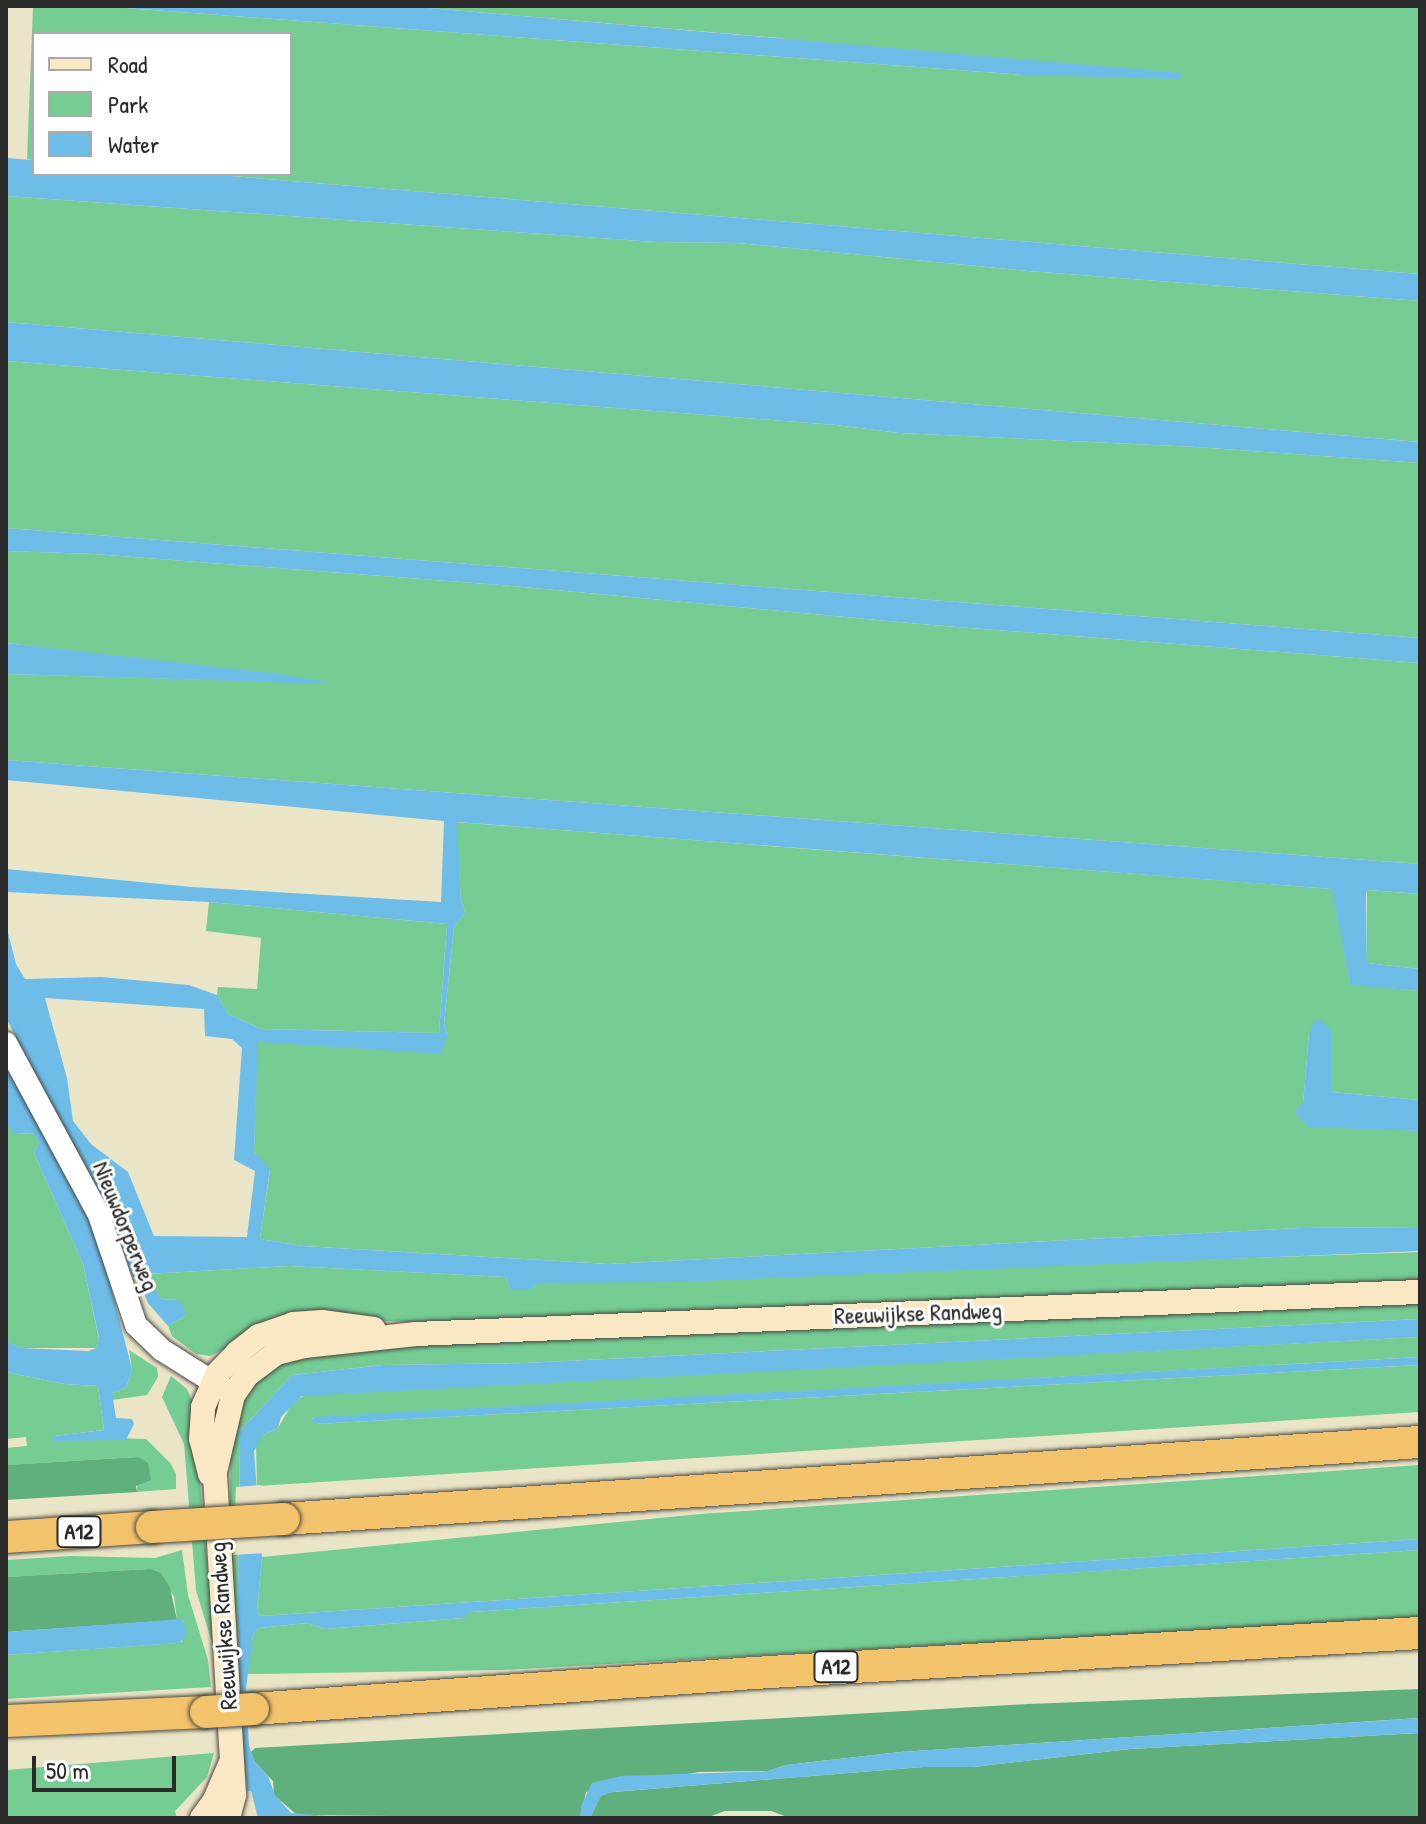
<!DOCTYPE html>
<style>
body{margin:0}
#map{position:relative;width:1426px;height:1824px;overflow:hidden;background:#eae5c7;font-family:"Patrick Hand",sans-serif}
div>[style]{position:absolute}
.green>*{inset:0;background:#75cd93}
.forest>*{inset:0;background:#60b07d}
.water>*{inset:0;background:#6ebde9}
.pier>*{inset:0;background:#eae5c7}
.roads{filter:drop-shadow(0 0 2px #484742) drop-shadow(0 0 2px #484742)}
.tertiary>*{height:22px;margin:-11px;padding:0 11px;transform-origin:11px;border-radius:11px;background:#fff}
.secondary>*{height:24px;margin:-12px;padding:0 12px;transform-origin:12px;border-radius:12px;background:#fae7c3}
.motorway>*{height:32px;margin:-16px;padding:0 16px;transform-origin:16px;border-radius:16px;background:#f2c36a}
.bridges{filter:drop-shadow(0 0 2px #484742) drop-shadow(0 0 2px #484742)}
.motorway-bridge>*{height:32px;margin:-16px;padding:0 16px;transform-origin:16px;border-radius:16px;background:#f2c36a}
span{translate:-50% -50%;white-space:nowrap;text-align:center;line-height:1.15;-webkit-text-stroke:6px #fff;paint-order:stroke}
.shield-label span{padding:2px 6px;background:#fff;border:2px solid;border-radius:6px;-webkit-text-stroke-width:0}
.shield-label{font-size:22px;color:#2b2b2b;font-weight:700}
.street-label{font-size:24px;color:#2b2b2b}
.frame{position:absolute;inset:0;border:8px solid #2b2b2b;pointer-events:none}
.legend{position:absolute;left:32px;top:32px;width:260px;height:144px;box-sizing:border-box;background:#fff;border:2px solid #aaa;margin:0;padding:10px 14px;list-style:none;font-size:24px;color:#2b2b2b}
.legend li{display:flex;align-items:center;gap:16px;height:40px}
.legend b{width:40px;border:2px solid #aaa}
.scale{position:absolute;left:32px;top:1756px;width:144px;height:36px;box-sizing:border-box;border:4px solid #2b2b2b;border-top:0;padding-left:10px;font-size:24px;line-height:28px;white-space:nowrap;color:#2b2b2b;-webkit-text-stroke:6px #fff;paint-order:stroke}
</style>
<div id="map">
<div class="green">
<div style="clip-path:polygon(33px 6px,98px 6px,1024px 75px,779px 38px,406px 6px,1420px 6px,1420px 274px,206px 174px,290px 174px,290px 34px,34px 34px,34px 160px,27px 159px)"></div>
<div style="clip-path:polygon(6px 196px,655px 242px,738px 243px,1028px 271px,1420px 301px,1420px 442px,6px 322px)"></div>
<div style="clip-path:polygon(6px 361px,836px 425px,899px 433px,1197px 447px,1420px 463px,1420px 638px,6px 528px)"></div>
<div style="clip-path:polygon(6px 551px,94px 554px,512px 586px,931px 625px,1420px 663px,1420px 864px,6px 760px,6px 674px,328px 683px,6px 643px)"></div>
<div style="clip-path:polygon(456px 822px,1333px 889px,1350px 984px,1420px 991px,1420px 1100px,1331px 1092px,1331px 1030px,1309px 1033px,1303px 1104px,1392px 1129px,1420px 1131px,1420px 1227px,1301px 1228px,608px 1264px,302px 1246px,260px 1239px,270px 1170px,254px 1152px,257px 1042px,447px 1035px,444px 1024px,454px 927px,465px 912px,461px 901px)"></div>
<div style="clip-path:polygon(1367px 890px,1420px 894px,1420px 969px,1367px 963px)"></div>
<div style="clip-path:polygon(209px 902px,447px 924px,439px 1033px,261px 1029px,228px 1014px,217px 995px,218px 987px,257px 989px,261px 938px,206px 931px)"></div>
<div style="clip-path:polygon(6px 1123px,15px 1134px,35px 1133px,39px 1143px,34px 1153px,83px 1264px,99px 1339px,97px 1348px,21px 1348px,6px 1341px)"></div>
<div style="clip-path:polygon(1420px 1252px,1420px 1280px,426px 1323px,293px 1316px,210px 1356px,196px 1354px,172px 1336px,168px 1326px,185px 1316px,178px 1300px,162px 1299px,149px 1284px,147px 1274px,289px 1266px,506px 1277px,510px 1289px,531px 1290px,535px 1283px)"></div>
<div style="clip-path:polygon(1420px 1302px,1420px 1319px,525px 1363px,383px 1365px,292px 1375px,240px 1431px,237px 1677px,229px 1564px,231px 1432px,250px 1383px,279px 1360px,397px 1345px)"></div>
<div style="clip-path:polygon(1420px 1337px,1420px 1357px,312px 1418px,315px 1424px,1420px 1365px,1420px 1412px,257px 1486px,256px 1443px,263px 1435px,278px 1428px,293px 1402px,307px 1394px)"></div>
<div style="clip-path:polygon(129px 1350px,157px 1368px,158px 1377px,147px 1395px,112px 1400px,112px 1393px,126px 1388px,132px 1369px)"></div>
<div style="clip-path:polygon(6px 1372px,65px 1384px,98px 1386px,104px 1430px,54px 1436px,146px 1439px,171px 1464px,176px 1474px,176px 1489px,137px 1492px,138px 1457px,6px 1465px,6px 1448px,27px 1446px,26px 1437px,6px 1439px)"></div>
<div style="clip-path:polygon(171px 1376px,187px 1389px,193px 1402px,215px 1653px,196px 1590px,184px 1444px,162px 1397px)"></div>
<div style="clip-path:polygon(1420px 1465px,1420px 1539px,260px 1616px,257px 1612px,262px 1557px,700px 1514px)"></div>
<div style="clip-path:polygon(182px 1550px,188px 1595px,208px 1660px,211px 1687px,6px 1699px,6px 1655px,177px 1643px,182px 1642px,183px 1620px,177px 1620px,174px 1596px,150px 1569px,6px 1577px,6px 1560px,71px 1556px,155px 1558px)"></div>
<div style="clip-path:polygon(1420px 1550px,1420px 1618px,502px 1670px,247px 1674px,253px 1635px,259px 1628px,307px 1623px,325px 1629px,464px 1618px,470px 1612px)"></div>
<div style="clip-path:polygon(214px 1753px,207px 1777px,175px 1811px,177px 1818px,6px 1818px,6px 1770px)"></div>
</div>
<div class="forest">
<div style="clip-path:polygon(138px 1457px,148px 1463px,151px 1480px,136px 1486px,137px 1492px,6px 1500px,6px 1465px)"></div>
<div style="clip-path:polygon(150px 1569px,161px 1573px,170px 1588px,177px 1620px,6px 1632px,6px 1577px)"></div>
<div style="clip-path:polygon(1420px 1689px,1420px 1718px,900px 1752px,786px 1765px,768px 1771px,699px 1772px,586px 1792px,580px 1818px,297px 1815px,274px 1795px,273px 1781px,255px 1762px,251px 1752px,255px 1748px,1028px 1704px)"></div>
<div style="clip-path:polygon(1420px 1733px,1420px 1818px,790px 1818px,771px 1811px,725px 1811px,706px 1818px,590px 1818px,601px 1795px,613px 1792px,923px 1767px,973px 1767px,1130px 1749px)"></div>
</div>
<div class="water">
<div style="clip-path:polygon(98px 6px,406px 6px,1181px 73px,1180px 79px,1024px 75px)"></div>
<div style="clip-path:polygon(6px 158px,34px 160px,34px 174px,206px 174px,1420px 274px,1420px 301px,1028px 271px,738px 243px,655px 242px,6px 196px)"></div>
<div style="clip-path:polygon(6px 322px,1420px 442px,1420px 463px,1197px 447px,899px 433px,836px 425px,6px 361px)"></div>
<div style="clip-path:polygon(6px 528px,1420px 638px,1420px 663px,931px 625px,512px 586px,94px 554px,6px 551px)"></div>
<div style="clip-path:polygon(6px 643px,286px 675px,335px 684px,6px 674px)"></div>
<div style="clip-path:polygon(evenodd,6px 760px,1420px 864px,1420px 894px,1368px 890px,1366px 894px,1367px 963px,1420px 969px,1420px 991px,1350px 985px,1332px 889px,457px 822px,461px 901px,465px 912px,454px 927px,444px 1024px,447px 1035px,441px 1054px,258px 1042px,254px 1152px,270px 1169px,260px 1239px,302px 1246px,608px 1264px,1301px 1228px,1420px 1227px,1420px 1251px,677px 1282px,536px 1283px,531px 1290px,510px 1290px,506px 1277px,289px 1266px,147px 1274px,149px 1283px,162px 1299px,178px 1300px,184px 1308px,185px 1316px,168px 1326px,148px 1303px,137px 1277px,133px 1277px,114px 1224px,6px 1018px,6px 925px,16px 964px,25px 979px,101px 977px,189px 985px,217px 995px,228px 1014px,261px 1029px,439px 1033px,447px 924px,209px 902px,6px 892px,6px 869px,192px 887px,441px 902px,444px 821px,6px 780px,6px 760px,45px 998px,204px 1009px,205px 1036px,232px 1039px,242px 1048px,234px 1160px,255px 1171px,247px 1237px,154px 1236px,128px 1172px,91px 1144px,73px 1121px,67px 1078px,45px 998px)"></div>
<div style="clip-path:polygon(1321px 1020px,1331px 1030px,1331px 1092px,1420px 1100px,1420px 1131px,1309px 1127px,1294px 1112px,1303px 1103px,1309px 1033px,1314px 1022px)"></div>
<div style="clip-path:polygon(6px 1061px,89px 1218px,103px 1256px,132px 1369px,126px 1388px,112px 1393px,116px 1418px,132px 1419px,134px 1424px,126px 1440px,53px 1441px,54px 1436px,104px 1430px,98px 1386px,65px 1384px,6px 1372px,6px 1341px,21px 1348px,88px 1351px,97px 1348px,99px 1338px,83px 1264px,34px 1153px,39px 1143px,34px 1133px,14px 1134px,6px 1123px)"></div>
<div style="clip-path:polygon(1420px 1319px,1420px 1337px,302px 1396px,281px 1417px,278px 1428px,263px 1435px,254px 1451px,262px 1557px,257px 1612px,260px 1616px,1420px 1539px,1420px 1550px,471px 1612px,464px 1618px,325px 1629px,307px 1623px,259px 1628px,253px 1635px,246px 1689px,249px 1746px,255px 1762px,268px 1776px,275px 1795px,291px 1813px,352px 1818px,258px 1818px,251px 1791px,247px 1791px,237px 1677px,240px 1431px,292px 1375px,383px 1365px,525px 1363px)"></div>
<div style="clip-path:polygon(1420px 1357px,1420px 1365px,315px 1424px,311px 1420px,314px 1417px)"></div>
<div style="clip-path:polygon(182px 1619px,187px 1633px,180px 1643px,6px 1655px,6px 1632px)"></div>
<div style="clip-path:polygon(1420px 1718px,1420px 1733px,1130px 1749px,973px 1767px,923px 1767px,613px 1792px,601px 1796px,590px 1818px,580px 1818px,581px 1806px,592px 1783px,621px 1776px,768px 1771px,786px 1765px,900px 1752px)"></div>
</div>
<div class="pier">
<div style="clip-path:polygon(261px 1485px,265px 1553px,233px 1555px,236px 1487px)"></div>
</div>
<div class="roads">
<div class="tertiary">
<div style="left:6px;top:1043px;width:196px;rotate:61.6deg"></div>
<div style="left:99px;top:1215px;width:116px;rotate:71.4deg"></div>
<div style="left:136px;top:1325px;width:36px;rotate:44deg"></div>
<div style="left:162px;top:1350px;width:79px;rotate:32.1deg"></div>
</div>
<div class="secondary">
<div style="left:210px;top:1474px;width:36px;rotate:-104deg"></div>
<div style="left:201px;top:1439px;width:32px;rotate:-86deg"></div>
<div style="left:203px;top:1407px;width:37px;rotate:-66deg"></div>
<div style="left:218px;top:1373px;width:28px;rotate:-46deg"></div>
<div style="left:237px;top:1353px;width:28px;rotate:-38deg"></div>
<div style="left:259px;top:1336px;width:36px;rotate:-19deg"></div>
<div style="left:293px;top:1324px;width:29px;rotate:-4deg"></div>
<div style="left:322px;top:1322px;width:52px;rotate:7.7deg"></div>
<div style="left:202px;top:1818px;width:22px;rotate:-54deg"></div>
<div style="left:215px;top:1800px;width:38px;rotate:-67deg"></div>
<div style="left:228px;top:1818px;width:24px;rotate:-75deg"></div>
<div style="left:234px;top:1795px;width:324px;rotate:-93.4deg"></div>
<div style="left:215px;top:1472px;width:79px;rotate:-76.8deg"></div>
<div style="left:233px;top:1395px;width:24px;rotate:-55deg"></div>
<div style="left:247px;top:1375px;width:36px;rotate:-37deg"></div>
<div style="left:276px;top:1353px;width:29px;rotate:-14deg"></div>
<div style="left:304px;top:1346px;width:113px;rotate:-6.1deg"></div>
<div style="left:416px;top:1334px;width:1005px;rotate:-2.4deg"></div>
</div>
<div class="motorway">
<div style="left:284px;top:1519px;width:1139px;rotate:-3.88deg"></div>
<div style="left:6px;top:1537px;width:146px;rotate:-3.9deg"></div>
<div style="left:253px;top:1709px;width:502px;rotate:-4.11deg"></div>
<div style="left:754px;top:1673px;width:667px;rotate:-3.44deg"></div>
<div style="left:6px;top:1721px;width:200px;rotate:-2.6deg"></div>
</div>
</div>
<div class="bridges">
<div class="motorway-bridge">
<div style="left:152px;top:1527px;width:132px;rotate:-3.5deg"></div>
<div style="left:206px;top:1712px;width:47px;rotate:-3.7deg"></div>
</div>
</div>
<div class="shield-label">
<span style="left:79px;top:1532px">A12</span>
<span style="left:836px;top:1667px">A12</span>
</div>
<div class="street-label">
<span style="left:126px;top:1226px;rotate:68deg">Nieuwdorperweg</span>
<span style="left:918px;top:1313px;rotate:-2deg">Reeuwijkse Randweg</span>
<span style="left:223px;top:1626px;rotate:-94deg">Reeuwijkse Randweg</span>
</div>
<div class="frame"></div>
<ul class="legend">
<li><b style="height:10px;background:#fae7c3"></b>Road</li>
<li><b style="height:22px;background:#75cd93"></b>Park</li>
<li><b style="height:22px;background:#6ebde9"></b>Water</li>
</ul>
<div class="scale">50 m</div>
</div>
